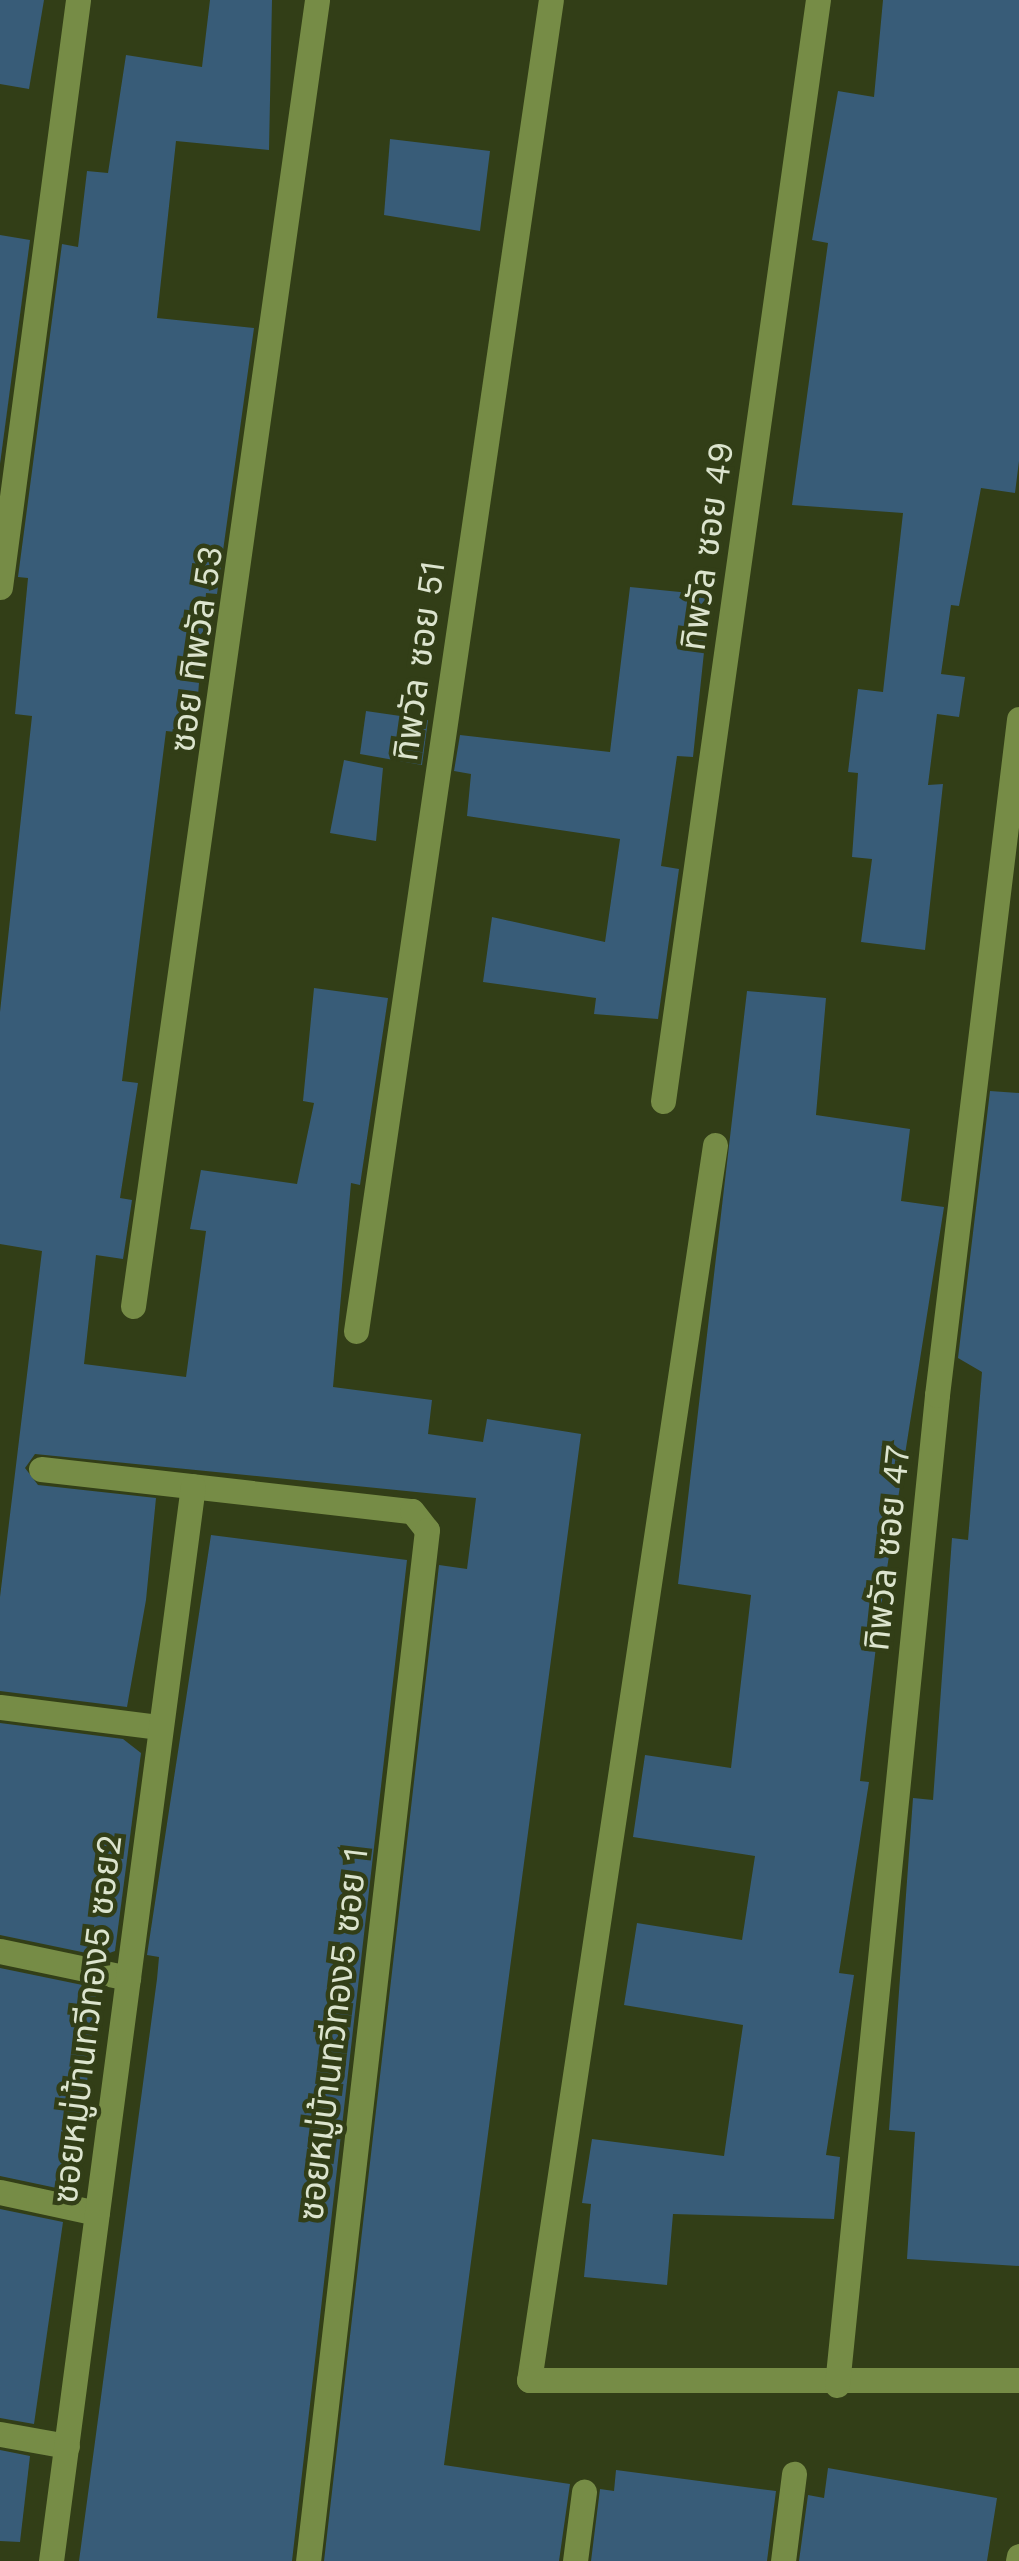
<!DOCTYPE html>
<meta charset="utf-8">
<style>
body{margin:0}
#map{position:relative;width:1019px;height:2561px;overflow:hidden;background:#323e17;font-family:"Work Sans","Noto Sans Thai",sans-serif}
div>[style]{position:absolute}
.building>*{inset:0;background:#385c78}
.minor>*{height:25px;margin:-12.5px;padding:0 12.5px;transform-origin:12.5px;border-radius:12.5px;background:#768c46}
span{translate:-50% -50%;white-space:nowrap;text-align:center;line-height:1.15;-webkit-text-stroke:9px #323e17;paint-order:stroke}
.street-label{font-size:35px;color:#dce4ce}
</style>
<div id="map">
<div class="building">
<div style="clip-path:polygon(0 0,44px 0,29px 89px,0 84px)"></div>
<div style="clip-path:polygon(210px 0,272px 0,269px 150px,176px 141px,157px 318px,254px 328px,217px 594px,206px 593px,195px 734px,166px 731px,122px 1081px,138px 1083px,120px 1198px,132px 1200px,123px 1259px,96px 1255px,84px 1364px,186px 1377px,206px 1231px,190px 1229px,201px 1170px,297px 1184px,314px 1103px,303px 1101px,314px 988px,388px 998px,360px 1185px,351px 1183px,333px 1387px,432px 1400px,428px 1434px,483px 1442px,487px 1419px,581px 1434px,444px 2465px,570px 2484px,559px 2561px,324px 2561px,439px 1565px,467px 1569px,476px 1498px,35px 1454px,25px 1468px,38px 1485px,156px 1498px,146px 1600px,127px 1707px,0 1691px,0 1597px,42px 1251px,0 1244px,0 1012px,32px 716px,15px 714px,28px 578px,18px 577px,62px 244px,78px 247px,87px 171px,108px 173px,126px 55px,202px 67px)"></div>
<div style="clip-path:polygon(883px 0,1019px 0,1019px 461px,1015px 493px,981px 488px,959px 606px,951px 605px,941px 674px,965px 677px,959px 717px,937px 714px,928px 785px,943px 784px,925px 950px,861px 942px,872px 859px,852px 857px,858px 773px,848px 772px,858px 689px,883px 692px,903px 513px,792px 505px,828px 243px,812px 240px,838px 91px,874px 97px)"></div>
<div style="clip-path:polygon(390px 139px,490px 151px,480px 231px,384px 215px)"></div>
<div style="clip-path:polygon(0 235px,30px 240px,0 464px)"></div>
<div style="clip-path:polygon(630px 587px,710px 595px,693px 757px,677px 756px,661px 866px,679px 869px,658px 1019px,594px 1014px,596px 998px,483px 982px,492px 917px,605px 942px,620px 839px,467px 816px,471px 774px,454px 771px,460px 735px,610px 752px)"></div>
<div style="clip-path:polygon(366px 711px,428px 720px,422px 765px,360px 754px)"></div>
<div style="clip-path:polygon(344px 760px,383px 768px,376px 841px,330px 833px)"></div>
<div style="clip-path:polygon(747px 991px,826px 998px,816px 1115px,910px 1129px,901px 1201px,944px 1207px,880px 1613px,860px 1781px,869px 1782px,839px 1973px,854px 1975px,826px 2155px,840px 2157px,834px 2219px,673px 2214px,667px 2285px,584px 2277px,591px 2204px,582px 2203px,592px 2139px,724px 2156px,743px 2025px,624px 2005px,637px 1923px,742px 1940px,755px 1856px,633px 1837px,645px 1755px,731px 1768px,751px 1595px,678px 1584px)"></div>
<div style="clip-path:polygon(990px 1091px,1019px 1093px,1019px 2266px,907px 2259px,915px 2132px,889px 2130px,913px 1798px,933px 1800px,952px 1538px,968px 1540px,982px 1372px,958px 1358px)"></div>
<div style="clip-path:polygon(211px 1535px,407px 1560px,292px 2561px,79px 2561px,157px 1979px,159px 1957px,147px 1955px)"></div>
<div style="clip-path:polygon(0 1723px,123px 1739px,141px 1753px,115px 1951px,101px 1956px,0 1935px)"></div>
<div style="clip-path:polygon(0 1968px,97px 1988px,76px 2186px,66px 2190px,0 2176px)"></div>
<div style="clip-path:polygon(0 2209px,63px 2222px,34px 2424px,0 2418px)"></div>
<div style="clip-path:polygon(0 2450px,30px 2456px,20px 2542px,0 2541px)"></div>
<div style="clip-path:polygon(828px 2468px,997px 2498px,987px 2561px,799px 2561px,808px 2495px,824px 2498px)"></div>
<div style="clip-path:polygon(616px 2470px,776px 2491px,767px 2561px,591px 2561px,600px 2489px,614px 2491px)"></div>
</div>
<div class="minor">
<div style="left:0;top:587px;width:592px;rotate:-82.43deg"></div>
<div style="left:663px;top:1101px;width:1112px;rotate:-81.99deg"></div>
<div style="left:715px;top:1145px;width:1249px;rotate:98.56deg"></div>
<div style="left:529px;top:2380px;width:490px"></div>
<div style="left:133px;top:1306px;width:1319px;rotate:-81.98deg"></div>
<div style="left:356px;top:1331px;width:1345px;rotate:-81.67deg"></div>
<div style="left:41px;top:1469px;width:373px;rotate:6.5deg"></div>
<div style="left:412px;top:1511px;width:24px;rotate:52deg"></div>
<div style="left:427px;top:1530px;width:1038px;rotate:96.58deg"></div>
<div style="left:0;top:1707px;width:159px;rotate:7.2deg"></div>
<div style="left:0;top:1951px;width:131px;rotate:11.9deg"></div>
<div style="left:0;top:2192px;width:99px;rotate:12.2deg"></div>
<div style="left:837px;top:2385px;width:995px;rotate:-84.23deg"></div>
<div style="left:937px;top:1395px;width:681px;rotate:-83.08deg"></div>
<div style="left:0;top:2434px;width:68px;rotate:10.2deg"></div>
<div style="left:51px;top:2561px;width:1084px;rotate:-82.48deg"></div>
<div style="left:575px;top:2561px;width:70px;rotate:-82.6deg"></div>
<div style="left:783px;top:2561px;width:88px;rotate:-82.8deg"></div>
<div style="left:1018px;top:2561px;width:5px;rotate:-79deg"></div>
</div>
<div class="street-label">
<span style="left:707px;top:546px;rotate:-82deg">ทิพวัล ซอย 49</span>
<span style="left:196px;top:649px;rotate:-82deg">ซอย ทิพวัล 53</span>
<span style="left:419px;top:661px;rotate:-82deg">ทิพวัล ซอย 51</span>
<span style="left:887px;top:1548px;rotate:-84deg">ทิพวัล ซอย 47</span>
<span style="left:87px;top:2019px;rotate:-83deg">ซอยหมู่บ้านทวีทอง5 ซอย2</span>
<span style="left:333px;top:2034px;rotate:-83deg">ซอยหมู่บ้านทวีทอง5 ซอย 1</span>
</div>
</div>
